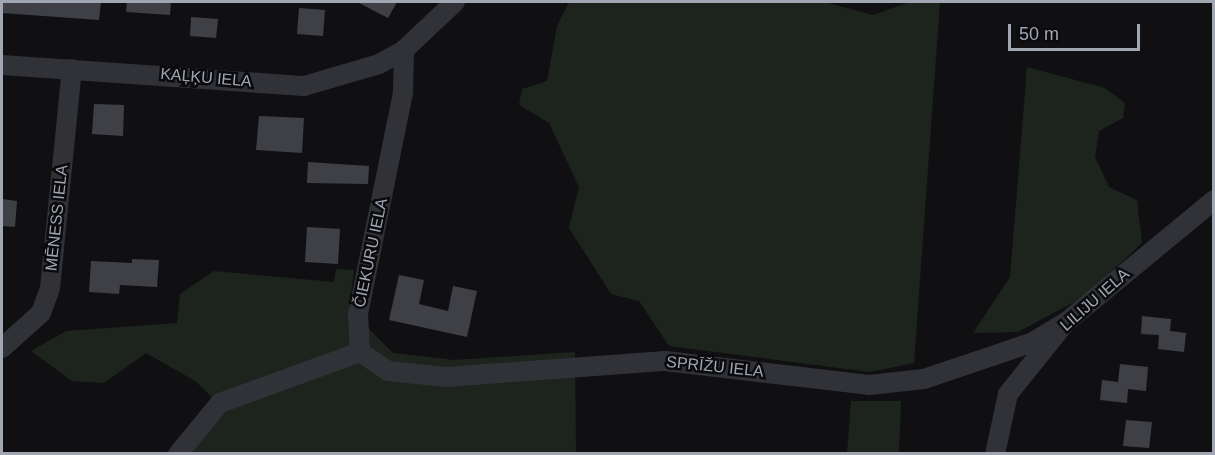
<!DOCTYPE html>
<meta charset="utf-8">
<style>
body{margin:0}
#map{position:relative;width:1215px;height:455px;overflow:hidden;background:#101012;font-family:Helvetica,sans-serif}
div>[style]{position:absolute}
.green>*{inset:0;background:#1d241e}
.building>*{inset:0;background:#3f4045}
.minor>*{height:20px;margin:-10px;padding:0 10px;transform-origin:10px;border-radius:10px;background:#313237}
span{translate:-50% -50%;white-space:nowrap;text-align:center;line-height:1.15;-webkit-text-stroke:5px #0b0b0d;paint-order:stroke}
.street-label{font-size:16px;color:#a1a6b3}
.frame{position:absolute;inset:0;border:3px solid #a1a6b3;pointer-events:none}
.scale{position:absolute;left:1008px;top:24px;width:132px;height:27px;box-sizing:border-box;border:3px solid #a1a6b3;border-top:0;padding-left:8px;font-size:18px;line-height:21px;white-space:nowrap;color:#a1a6b3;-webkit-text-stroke:4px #0b0b0d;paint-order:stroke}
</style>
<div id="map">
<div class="green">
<div style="clip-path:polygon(569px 2px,824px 2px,873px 15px,910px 2px,940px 2px,914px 363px,869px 372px,669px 346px,639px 301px,611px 294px,569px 228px,579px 187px,549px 123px,519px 105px,522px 89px,547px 81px,557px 26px)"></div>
<div style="clip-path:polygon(1027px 67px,1105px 88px,1125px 103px,1123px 118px,1099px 131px,1095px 157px,1109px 187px,1137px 200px,1142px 243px,1087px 295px,1018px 332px,973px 333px,1010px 277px)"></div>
<div style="clip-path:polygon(336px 269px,354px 270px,349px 309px,393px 353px,454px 360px,575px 352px,576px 453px,188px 453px,227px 411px,195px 381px,146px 353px,104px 383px,72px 381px,31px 351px,66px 331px,177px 323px,180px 294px,214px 271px,334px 282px)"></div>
<div style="clip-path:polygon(851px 401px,901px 401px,899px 453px,847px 453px)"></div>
</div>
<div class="building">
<div style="clip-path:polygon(2px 2px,101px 2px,99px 20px,2px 13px)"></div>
<div style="clip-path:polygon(127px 2px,171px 2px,170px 15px,126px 12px)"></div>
<div style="clip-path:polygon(357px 2px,397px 2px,388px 18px)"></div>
<div style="clip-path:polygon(299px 8px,325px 10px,323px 36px,297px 34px)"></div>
<div style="clip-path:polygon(191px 17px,218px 19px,216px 38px,190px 36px)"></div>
<div style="clip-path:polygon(94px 104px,124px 105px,123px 136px,92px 134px)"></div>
<div style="clip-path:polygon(259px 116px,304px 118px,302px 153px,256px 150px)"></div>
<div style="clip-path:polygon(308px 162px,369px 166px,368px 184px,307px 183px)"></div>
<div style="clip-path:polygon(2px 199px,17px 201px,15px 227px,2px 226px)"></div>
<div style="clip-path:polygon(307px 227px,340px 229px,338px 264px,305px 262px)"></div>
<div style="clip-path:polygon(132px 259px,159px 260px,157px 287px,120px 285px,119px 294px,89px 292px,91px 261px,132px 263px)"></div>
<div style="clip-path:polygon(399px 275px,424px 280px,419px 304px,448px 311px,453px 286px,477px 291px,467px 337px,389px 320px)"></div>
<div style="clip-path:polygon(1142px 316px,1171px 319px,1170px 331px,1186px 333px,1184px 352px,1158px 349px,1159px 335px,1141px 334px)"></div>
<div style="clip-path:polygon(1120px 364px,1148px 367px,1146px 391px,1128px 389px,1127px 403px,1100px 400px,1102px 380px,1118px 382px)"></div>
<div style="clip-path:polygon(1126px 420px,1152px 422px,1149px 448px,1123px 446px)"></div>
</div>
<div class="minor">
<div style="left:2px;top:65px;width:303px;rotate:4deg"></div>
<div style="left:304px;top:86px;width:78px;rotate:-16.3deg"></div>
<div style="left:379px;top:64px;width:29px;rotate:-29deg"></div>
<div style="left:404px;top:50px;width:70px;rotate:-43.3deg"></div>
<div style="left:2px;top:348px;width:52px;rotate:-41.9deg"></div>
<div style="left:41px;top:313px;width:27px;rotate:-70deg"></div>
<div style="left:50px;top:288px;width:220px;rotate:-84.3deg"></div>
<div style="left:360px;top:352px;width:34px;rotate:34deg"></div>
<div style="left:388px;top:371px;width:58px;rotate:5.9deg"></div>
<div style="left:446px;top:377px;width:220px;rotate:-4.2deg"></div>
<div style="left:665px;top:361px;width:205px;rotate:6.7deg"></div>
<div style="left:869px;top:385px;width:55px;rotate:-6.2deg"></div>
<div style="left:924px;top:379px;width:115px;rotate:-18.7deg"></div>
<div style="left:1033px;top:342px;width:37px;rotate:-31deg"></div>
<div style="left:360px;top:352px;width:38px;rotate:-93deg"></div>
<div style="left:358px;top:314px;width:227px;rotate:-78.5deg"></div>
<div style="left:403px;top:92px;width:42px;rotate:-88.6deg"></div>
<div style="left:178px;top:454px;width:66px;rotate:-50.5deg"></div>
<div style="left:220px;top:403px;width:149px;rotate:-20deg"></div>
<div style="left:995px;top:454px;width:61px;rotate:-77.8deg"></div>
<div style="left:1008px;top:394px;width:91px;rotate:-51.2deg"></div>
<div style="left:1065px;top:323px;width:193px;rotate:-39.5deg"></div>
</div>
<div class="street-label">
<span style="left:206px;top:78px;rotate:5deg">KAĻĶU IELA</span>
<span style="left:57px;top:218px;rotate:-84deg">MĒNESS IELA</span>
<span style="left:371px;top:253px;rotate:-78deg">ČIEKURU IELA</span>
<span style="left:1095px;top:300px;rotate:-41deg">LILIJU IELA</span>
<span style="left:715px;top:367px;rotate:6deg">SPRĪŽU IELA</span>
</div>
<div class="frame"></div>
<div class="scale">50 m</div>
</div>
